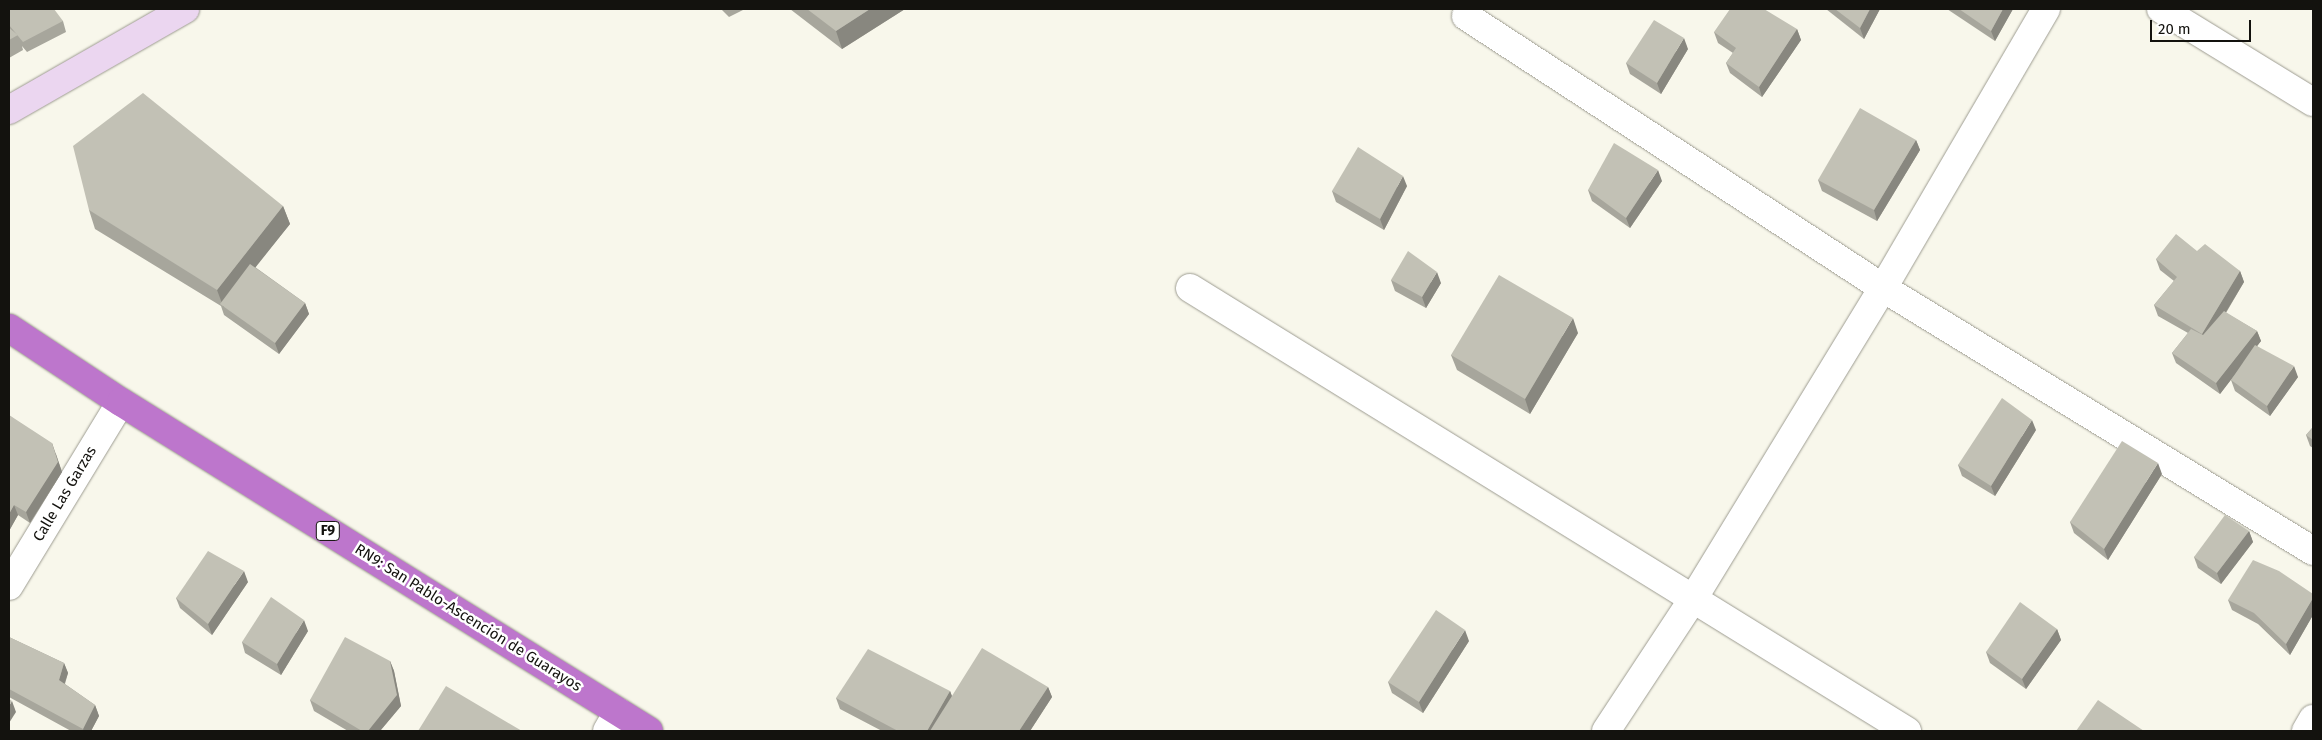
<!DOCTYPE html>
<meta charset="utf-8">
<style>
body{margin:0}
#map{position:relative;width:2322px;height:740px;overflow:hidden;background:#f8f7eb;font-family:"Fira Sans",sans-serif}
div>[style]{position:absolute}
.roads{filter:drop-shadow(0 0 1px #9d9c91) drop-shadow(0 0 1px #9d9c91)}
.street>*{height:28px;margin:-14px;padding:0 14px;transform-origin:14px;border-radius:14px;background:#fff}
.secondary>*{height:28px;margin:-14px;padding:0 14px;transform-origin:14px;border-radius:14px;background:#ebd6f0}
.highway>*{height:28px;margin:-14px;padding:0 14px;transform-origin:14px;border-radius:14px;background:#bd76cc}
.wall>*{inset:0;background:#a7a69c}
.shaded-wall>*{inset:0;background:#88877f}
.building>*{inset:0;background:#c2c1b5}
span{translate:-50% -50%;white-space:nowrap;text-align:center;line-height:1.15;-webkit-text-stroke:5px #fff;paint-order:stroke}
.shield-label span{padding:1px 4px;background:#fff;border:1px solid;border-radius:4px;-webkit-text-stroke-width:0}
.shield-label{font-size:14px;color:#13120e;font-weight:700}
.street-label{font-size:15px;color:#13120e}
.frame{position:absolute;inset:0;border:10px solid #13120e;pointer-events:none}
.scale{position:absolute;left:2150px;top:20px;width:101px;height:22px;box-sizing:border-box;border:2px solid #13120e;border-top:0;padding-left:6px;font-size:15px;line-height:18px;white-space:nowrap;color:#13120e;-webkit-text-stroke:4px #fff;paint-order:stroke}
</style>
<div id="map">
<div class="roads">
<div class="street">
<div style="left:2161px;top:9px;width:178px;rotate:31.5deg"></div>
<div style="left:1466px;top:16px;width:498px;rotate:33.1deg"></div>
<div style="left:1883px;top:288px;width:504px;rotate:31.45deg"></div>
<div style="left:1190px;top:288px;width:843px;rotate:31.71deg"></div>
<div style="left:9px;top:586px;width:215px;rotate:-58.7deg"></div>
<div style="left:607px;top:731px;width:22px;rotate:-60deg"></div>
<div style="left:1606px;top:731px;width:158px;rotate:-56.6deg"></div>
<div style="left:1693px;top:599px;width:364px;rotate:-58.6deg"></div>
<div style="left:1883px;top:288px;width:323px;rotate:-59.7deg"></div>
<div style="left:2306px;top:731px;width:14px;rotate:-60deg"></div>
</div>
<div class="secondary">
<div style="left:9px;top:110px;width:203px;rotate:-29.8deg"></div>
</div>
<div class="highway">
<div style="left:9px;top:328px;width:134px;rotate:33.5deg"></div>
<div style="left:121px;top:402px;width:622px;rotate:31.93deg"></div>
</div>
</div>
<div class="wall">
<div style="clip-path:polygon(9px 9px,63px 21px,66px 32px,27px 52px,22px 46px,23px 50px,9px 58px)"></div>
<div style="clip-path:polygon(721px 9px,745px 9px,729px 17px)"></div>
<div style="clip-path:polygon(790px 9px,905px 9px,842px 49px)"></div>
<div style="clip-path:polygon(1826px 9px,1880px 9px,1864px 39px)"></div>
<div style="clip-path:polygon(1947px 9px,2013px 9px,1995px 41px)"></div>
<div style="clip-path:polygon(1797px 29px,1801px 40px,1762px 97px,1730px 73px,1726px 63px,1733px 53px,1718px 43px,1714px 32px)"></div>
<div style="clip-path:polygon(1688px 49px,1661px 94px,1630px 74px,1626px 63px)"></div>
<div style="clip-path:polygon(1916px 140px,1920px 150px,1877px 221px,1822px 191px,1818px 180px)"></div>
<div style="clip-path:polygon(1662px 181px,1630px 228px,1592px 201px,1588px 190px)"></div>
<div style="clip-path:polygon(1407px 186px,1384px 230px,1336px 202px,1332px 191px)"></div>
<div style="clip-path:polygon(283px 206px,290px 224px,255px 267px,305px 303px,309px 314px,279px 354px,224px 315px,221px 306px,95px 229px,89px 210px)"></div>
<div style="clip-path:polygon(2197px 251px,2240px 271px,2244px 282px,2226px 313px,2257px 331px,2261px 341px,2257px 346px,2298px 377px,2270px 416px,2235px 391px,2231px 380px,2235px 374px,2220px 394px,2176px 363px,2172px 353px,2188px 333px,2158px 316px,2154px 305px,2174px 281px,2160px 270px,2156px 259px)"></div>
<div style="clip-path:polygon(1391px 280px,1441px 283px,1426px 308px,1395px 291px)"></div>
<div style="clip-path:polygon(1578px 333px,1530px 414px,1457px 370px,1451px 355px)"></div>
<div style="clip-path:polygon(9px 415px,56px 454px,62px 472px,30px 523px,18px 515px,9px 531px)"></div>
<div style="clip-path:polygon(2313px 427px,2313px 448px,2310px 446px,2306px 435px)"></div>
<div style="clip-path:polygon(2036px 430px,1995px 496px,1962px 476px,1958px 465px)"></div>
<div style="clip-path:polygon(2162px 474px,2108px 560px,2074px 533px,2070px 522px)"></div>
<div style="clip-path:polygon(2249px 531px,2253px 542px,2221px 584px,2198px 568px,2194px 557px)"></div>
<div style="clip-path:polygon(248px 582px,212px 635px,180px 608px,176px 598px)"></div>
<div style="clip-path:polygon(2313px 594px,2313px 615px,2290px 655px,2258px 624px,2232px 610px,2228px 600px)"></div>
<div style="clip-path:polygon(2057px 629px,2061px 640px,2026px 689px,1990px 663px,1986px 652px)"></div>
<div style="clip-path:polygon(308px 631px,281px 675px,245px 653px,242px 642px)"></div>
<div style="clip-path:polygon(9px 637px,64px 663px,68px 673px,65px 684px,95px 705px,99px 716px,91px 731px,71px 731px,9px 697px)"></div>
<div style="clip-path:polygon(1469px 641px,1423px 713px,1392px 693px,1388px 682px)"></div>
<div style="clip-path:polygon(390px 661px,394px 671px,401px 706px,380px 731px,348px 731px,314px 711px,310px 700px)"></div>
<div style="clip-path:polygon(1048px 687px,1052px 697px,1030px 731px,882px 731px,840px 709px,836px 698px,950px 691px,952px 696px)"></div>
</div>
<div class="shaded-wall">
<div style="clip-path:polygon(870px 9px,905px 9px,842px 49px,836px 31px)"></div>
<div style="clip-path:polygon(1870px 9px,1880px 9px,1864px 39px,1860px 28px)"></div>
<div style="clip-path:polygon(2003px 9px,2013px 9px,1995px 41px,1991px 31px)"></div>
<div style="clip-path:polygon(1797px 29px,1801px 40px,1762px 97px,1759px 87px)"></div>
<div style="clip-path:polygon(1684px 38px,1688px 49px,1661px 94px,1657px 83px)"></div>
<div style="clip-path:polygon(1916px 140px,1920px 150px,1877px 221px,1874px 210px)"></div>
<div style="clip-path:polygon(1658px 170px,1662px 181px,1630px 228px,1626px 218px)"></div>
<div style="clip-path:polygon(1403px 176px,1407px 186px,1384px 230px,1380px 219px)"></div>
<div style="clip-path:polygon(283px 206px,290px 224px,224px 307px,223px 306px,217px 290px)"></div>
<div style="clip-path:polygon(2240px 271px,2244px 282px,2206px 345px,2202px 334px)"></div>
<div style="clip-path:polygon(1437px 272px,1441px 283px,1426px 308px,1422px 297px)"></div>
<div style="clip-path:polygon(305px 303px,309px 314px,279px 354px,275px 343px)"></div>
<div style="clip-path:polygon(1573px 318px,1578px 333px,1530px 414px,1525px 399px)"></div>
<div style="clip-path:polygon(2257px 331px,2261px 341px,2220px 394px,2216px 383px)"></div>
<div style="clip-path:polygon(2294px 366px,2298px 377px,2270px 416px,2267px 406px)"></div>
<div style="clip-path:polygon(2032px 420px,2036px 430px,1995px 496px,1991px 486px)"></div>
<div style="clip-path:polygon(52px 443px,62px 472px,30px 523px,26px 512px)"></div>
<div style="clip-path:polygon(2158px 463px,2162px 474px,2108px 560px,2104px 549px)"></div>
<div style="clip-path:polygon(14px 505px,18px 515px,9px 531px,9px 514px)"></div>
<div style="clip-path:polygon(2249px 531px,2253px 542px,2221px 584px,2217px 573px)"></div>
<div style="clip-path:polygon(244px 571px,248px 582px,212px 635px,208px 624px)"></div>
<div style="clip-path:polygon(2313px 598px,2313px 615px,2290px 655px,2286px 644px)"></div>
<div style="clip-path:polygon(304px 620px,308px 631px,281px 675px,277px 664px)"></div>
<div style="clip-path:polygon(2057px 629px,2061px 640px,2026px 689px,2022px 679px)"></div>
<div style="clip-path:polygon(1465px 630px,1469px 641px,1423px 713px,1419px 702px)"></div>
<div style="clip-path:polygon(390px 661px,394px 671px,401px 706px,380px 731px,368px 731px)"></div>
<div style="clip-path:polygon(64px 663px,68px 673px,62px 691px,59px 680px)"></div>
<div style="clip-path:polygon(1048px 687px,1052px 697px,1030px 731px,1019px 731px)"></div>
<div style="clip-path:polygon(950px 691px,954px 702px,937px 731px,927px 731px)"></div>
<div style="clip-path:polygon(12px 701px,16px 712px,9px 723px,9px 706px)"></div>
<div style="clip-path:polygon(95px 705px,99px 716px,91px 731px,84px 731px,83px 729px)"></div>
</div>
<div class="building">
<div style="clip-path:polygon(9px 9px,54px 9px,63px 21px,23px 42px,9px 25px)"></div>
<div style="clip-path:polygon(807px 9px,870px 9px,836px 31px)"></div>
<div style="clip-path:polygon(1730px 9px,1764px 9px,1797px 29px,1759px 87px,1726px 63px,1736px 48px,1714px 32px)"></div>
<div style="clip-path:polygon(1835px 9px,1870px 9px,1860px 28px)"></div>
<div style="clip-path:polygon(1959px 9px,2003px 9px,1991px 31px)"></div>
<div style="clip-path:polygon(1654px 20px,1684px 38px,1657px 83px,1626px 63px)"></div>
<div style="clip-path:polygon(9px 28px,18px 35px,9px 40px)"></div>
<div style="clip-path:polygon(143px 93px,283px 206px,217px 290px,89px 210px,73px 146px)"></div>
<div style="clip-path:polygon(1860px 108px,1916px 140px,1874px 210px,1818px 180px)"></div>
<div style="clip-path:polygon(1614px 143px,1658px 170px,1626px 218px,1588px 190px)"></div>
<div style="clip-path:polygon(1358px 147px,1403px 176px,1380px 219px,1332px 191px)"></div>
<div style="clip-path:polygon(2176px 234px,2197px 251px,2205px 244px,2240px 271px,2202px 334px,2154px 305px,2177px 277px,2156px 259px)"></div>
<div style="clip-path:polygon(1408px 251px,1437px 272px,1422px 297px,1391px 280px)"></div>
<div style="clip-path:polygon(250px 264px,305px 303px,275px 343px,220px 304px)"></div>
<div style="clip-path:polygon(1499px 275px,1573px 318px,1525px 399px,1451px 355px)"></div>
<div style="clip-path:polygon(2224px 311px,2257px 331px,2216px 383px,2172px 353px,2191px 329px,2203px 335px)"></div>
<div style="clip-path:polygon(2255px 345px,2294px 366px,2267px 406px,2231px 380px)"></div>
<div style="clip-path:polygon(2002px 398px,2032px 420px,1991px 486px,1958px 465px)"></div>
<div style="clip-path:polygon(9px 415px,52px 443px,58px 462px,26px 512px,14px 505px,9px 514px)"></div>
<div style="clip-path:polygon(2313px 427px,2313px 440px,2306px 435px)"></div>
<div style="clip-path:polygon(2122px 441px,2158px 463px,2104px 549px,2070px 522px)"></div>
<div style="clip-path:polygon(2225px 515px,2249px 531px,2217px 573px,2194px 557px)"></div>
<div style="clip-path:polygon(208px 551px,244px 571px,208px 624px,176px 598px)"></div>
<div style="clip-path:polygon(2253px 560px,2279px 571px,2313px 594px,2313px 598px,2286px 644px,2254px 613px,2228px 600px)"></div>
<div style="clip-path:polygon(271px 597px,304px 620px,277px 664px,242px 642px)"></div>
<div style="clip-path:polygon(2020px 602px,2057px 629px,2022px 679px,1986px 652px)"></div>
<div style="clip-path:polygon(1436px 610px,1465px 630px,1419px 702px,1388px 682px)"></div>
<div style="clip-path:polygon(9px 637px,64px 663px,59px 680px,95px 705px,83px 729px,9px 689px)"></div>
<div style="clip-path:polygon(345px 637px,390px 661px,397px 695px,368px 731px,362px 731px,310px 700px)"></div>
<div style="clip-path:polygon(982px 648px,1048px 687px,1019px 731px,930px 731px)"></div>
<div style="clip-path:polygon(868px 649px,950px 691px,927px 731px,898px 731px,836px 698px)"></div>
<div style="clip-path:polygon(446px 686px,522px 731px,418px 731px)"></div>
<div style="clip-path:polygon(9px 699px,12px 701px,9px 706px)"></div>
<div style="clip-path:polygon(2098px 700px,2144px 731px,2076px 731px)"></div>
</div>
<div class="shield-label">
<span style="left:328px;top:531px">F9</span>
</div>
<div class="street-label">
<span style="left:65px;top:494px;rotate:-59deg">Calle Las Garzas</span>
<span style="left:468px;top:618px;rotate:32deg">RN9: San Pablo-Ascención de Guarayos</span>
</div>
<div class="frame"></div>
<div class="scale">20 m</div>
</div>
